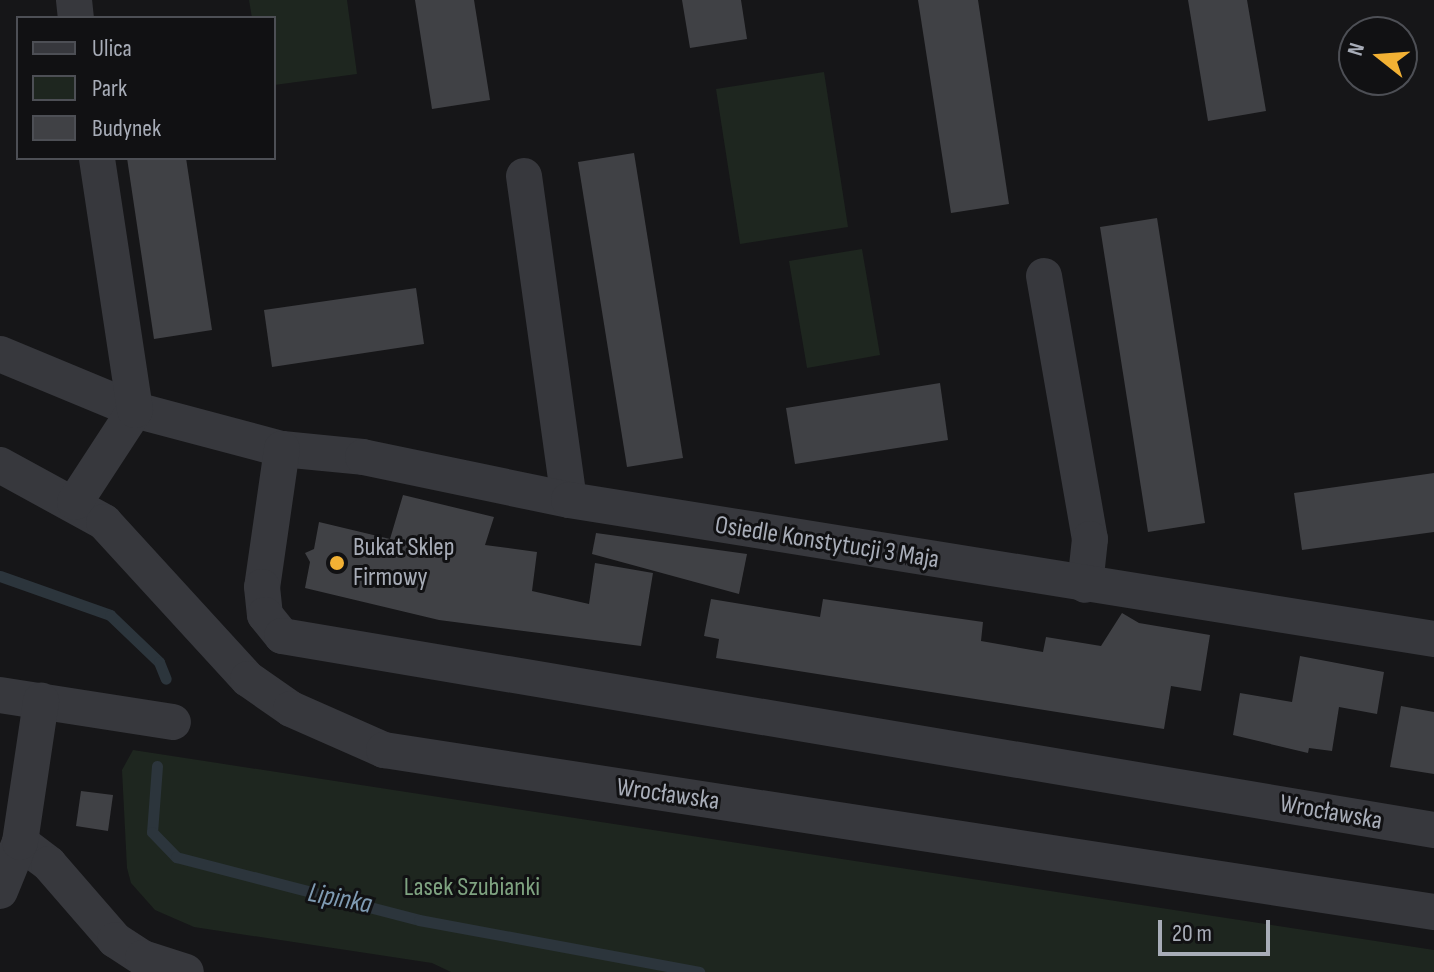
<!DOCTYPE html>
<meta charset="utf-8">
<style>
body{margin:0}
#map{position:relative;width:1434px;height:972px;overflow:hidden;background:#161618;font-family:"Sofia Sans Condensed",sans-serif}
div>[style]{position:absolute}
.green>*{inset:0;background:#1e261f}
.stream>*{height:11px;margin:-5.5px;padding:0 5.5px;transform-origin:5.5px;border-radius:5.5px;background:#2c353c}
.building>*{inset:0;background:#404145}
.minor>*{height:36px;margin:-18px;padding:0 18px;transform-origin:18px;border-radius:18px;background:#37383d}
.dots>*{width:22px;height:22px;translate:-50% -50%;box-sizing:border-box;border:4px solid #111113;border-radius:50%}
span{translate:-50% -50%;white-space:nowrap;text-align:center;line-height:1.15;-webkit-text-stroke:6px #111113;paint-order:stroke}
.street-label{font-size:26px;color:#a8adb8}
.poi-label{font-size:26px;color:#a8adb8}
.left{translate:0 -50%;text-align:left}
.park-label{font-size:26px;color:#7fa381}
.water-label{font-size:28px;color:#7f9bb3;font-style:italic}
.legend{position:absolute;left:16px;top:16px;width:260px;height:144px;box-sizing:border-box;background:#111113;border:2px solid #4d4f55;margin:0;padding:10px 14px;list-style:none;font-size:24px;color:#a8adb8}
.legend li{display:flex;align-items:center;gap:16px;height:40px}
.legend b{width:40px;border:2px solid #4d4f55}
.north{position:absolute;left:1338px;top:16px;width:80px;height:80px;box-sizing:border-box;background:#111113;border:2px solid #4d4f55;border-radius:50%;rotate:287deg;font-size:22px;font-weight:700;line-height:32px;text-align:center;color:#a8adb8}
.north::after{content:'';display:block;margin:auto;width:28px;height:36px;background:#f2b134;clip-path:polygon(50% 0,100% 100%,50% 72%,0 100%)}
.scale{position:absolute;left:1158px;top:920px;width:112px;height:36px;box-sizing:border-box;border:4px solid #a8adb8;border-top:0;padding-left:10px;font-size:24px;line-height:28px;white-space:nowrap;color:#a8adb8;-webkit-text-stroke:6px #111113;paint-order:stroke}
</style>
<div id="map">
<div class="green">
<div style="clip-path:polygon(249px 0,347px 0,357px 74px,274px 85px,274px 18px,252px 18px)"></div>
<div style="clip-path:polygon(824px 72px,848px 227px,740px 244px,716px 89px)"></div>
<div style="clip-path:polygon(862px 249px,880px 355px,807px 368px,789px 261px)"></div>
<div style="clip-path:polygon(133px 750px,1434px 950px,1434px 972px,451px 972px,432px 963px,194px 927px,155px 910px,131px 883px,127px 868px,122px 770px)"></div>
</div>
<div class="stream">
<div style="left:0;top:576px;width:117px;rotate:19.5deg"></div>
<div style="left:110px;top:615px;width:68px;rotate:43.8deg"></div>
<div style="left:159px;top:662px;width:18px;rotate:68deg"></div>
<div style="left:157px;top:766px;width:66px;rotate:94.3deg"></div>
<div style="left:152px;top:832px;width:35px;rotate:46deg"></div>
<div style="left:176px;top:857px;width:251px;rotate:14.5deg"></div>
<div style="left:419px;top:920px;width:285px;rotate:10.5deg"></div>
</div>
<div class="building">
<div style="clip-path:polygon(415px 0,474px 0,490px 100px,432px 109px)"></div>
<div style="clip-path:polygon(682px 0,741px 0,747px 39px,690px 48px)"></div>
<div style="clip-path:polygon(918px 0,978px 0,1009px 204px,951px 213px)"></div>
<div style="clip-path:polygon(1188px 0,1247px 0,1266px 111px,1208px 121px)"></div>
<div style="clip-path:polygon(634px 153px,683px 458px,627px 467px,578px 162px)"></div>
<div style="clip-path:polygon(127px 158px,186px 158px,212px 330px,154px 339px)"></div>
<div style="clip-path:polygon(1157px 218px,1205px 523px,1148px 532px,1100px 227px)"></div>
<div style="clip-path:polygon(416px 288px,424px 344px,272px 367px,264px 310px)"></div>
<div style="clip-path:polygon(940px 383px,948px 440px,795px 464px,786px 408px)"></div>
<div style="clip-path:polygon(1434px 473px,1434px 532px,1302px 550px,1294px 493px)"></div>
<div style="clip-path:polygon(403px 495px,494px 517px,485px 545px,537px 552px,532px 591px,589px 604px,595px 563px,653px 573px,641px 646px,439px 620px,305px 588px,310px 562px,305px 553px,314px 549px,319px 522px,390px 539px)"></div>
<div style="clip-path:polygon(596px 533px,747px 554px,739px 594px,592px 554px)"></div>
<div style="clip-path:polygon(711px 599px,820px 617px,823px 599px,983px 622px,981px 641px,1043px 652px,1046px 637px,1101px 646px,1122px 613px,1139px 623px,1210px 635px,1201px 691px,1171px 686px,1164px 729px,716px 658px,719px 639px,704px 636px)"></div>
<div style="clip-path:polygon(1300px 656px,1384px 672px,1377px 714px,1339px 707px,1332px 751px,1309px 748px,1308px 753px,1233px 735px,1240px 693px,1292px 702px)"></div>
<div style="clip-path:polygon(1401px 706px,1434px 712px,1434px 774px,1390px 767px)"></div>
<div style="clip-path:polygon(81px 791px,113px 795px,108px 831px,76px 826px)"></div>
</div>
<div class="minor">
<div style="left:74px;top:0;width:18px;rotate:84deg"></div>
<div style="left:524px;top:176px;width:327px;rotate:82.1deg"></div>
<div style="left:1044px;top:276px;width:267px;rotate:80.1deg"></div>
<div style="left:1090px;top:539px;width:46px;rotate:96.2deg"></div>
<div style="left:0;top:354px;width:146px;rotate:22.5deg"></div>
<div style="left:135px;top:410px;width:152px;rotate:14.9deg"></div>
<div style="left:282px;top:449px;width:81px;rotate:5.6deg"></div>
<div style="left:363px;top:457px;width:210px;rotate:11.8deg"></div>
<div style="left:569px;top:500px;width:876px;rotate:9.13deg"></div>
<div style="left:282px;top:449px;width:139px;rotate:98.2deg"></div>
<div style="left:262px;top:587px;width:28px;rotate:84deg"></div>
<div style="left:265px;top:615px;width:27px;rotate:51deg"></div>
<div style="left:282px;top:636px;width:1168px;rotate:9.56deg"></div>
<div style="left:0;top:465px;width:119px;rotate:28.7deg"></div>
<div style="left:104px;top:522px;width:213px;rotate:47.5deg"></div>
<div style="left:248px;top:679px;width:52px;rotate:34.9deg"></div>
<div style="left:291px;top:709px;width:102px;rotate:23.8deg"></div>
<div style="left:384px;top:750px;width:1062px;rotate:8.77deg"></div>
<div style="left:75px;top:502px;width:110px;rotate:-56.9deg"></div>
<div style="left:135px;top:410px;width:255px;rotate:-98.6deg"></div>
<div style="left:0;top:695px;width:175px;rotate:8.9deg"></div>
<div style="left:20px;top:842px;width:36px;rotate:37deg"></div>
<div style="left:49px;top:864px;width:101px;rotate:49deg"></div>
<div style="left:115px;top:940px;width:33px;rotate:33deg"></div>
<div style="left:143px;top:958px;width:45px;rotate:18deg"></div>
<div style="left:0;top:891px;width:53px;rotate:-67.8deg"></div>
<div style="left:20px;top:842px;width:143px;rotate:-81.5deg"></div>
</div>
<div class="dots">
<div style="left:337px;top:563px;background:#f2b134"></div>
</div>
<div class="street-label">
<span style="left:827px;top:543px;rotate:9deg">Osiedle Konstytucji 3 Maja</span>
<span style="left:668px;top:795px;rotate:8deg">Wrocławska</span>
<span style="left:1331px;top:813px;rotate:10deg">Wrocławska</span>
</div>
<div class="poi-label">
<span class="left" style="left:353px;top:563px">Bukat Sklep<br>Firmowy</span>
</div>
<div class="park-label">
<span style="left:472px;top:888px">Lasek Szubianki</span>
</div>
<div class="water-label">
<span style="left:340px;top:899px;rotate:11deg">Lipinka</span>
</div>
<ul class="legend">
<li><b style="height:10px;background:#37383d"></b>Ulica</li>
<li><b style="height:22px;background:#1e261f"></b>Park</li>
<li><b style="height:22px;background:#404145"></b>Budynek</li>
</ul>
<div class="north">N</div>
<div class="scale">20 m</div>
</div>
